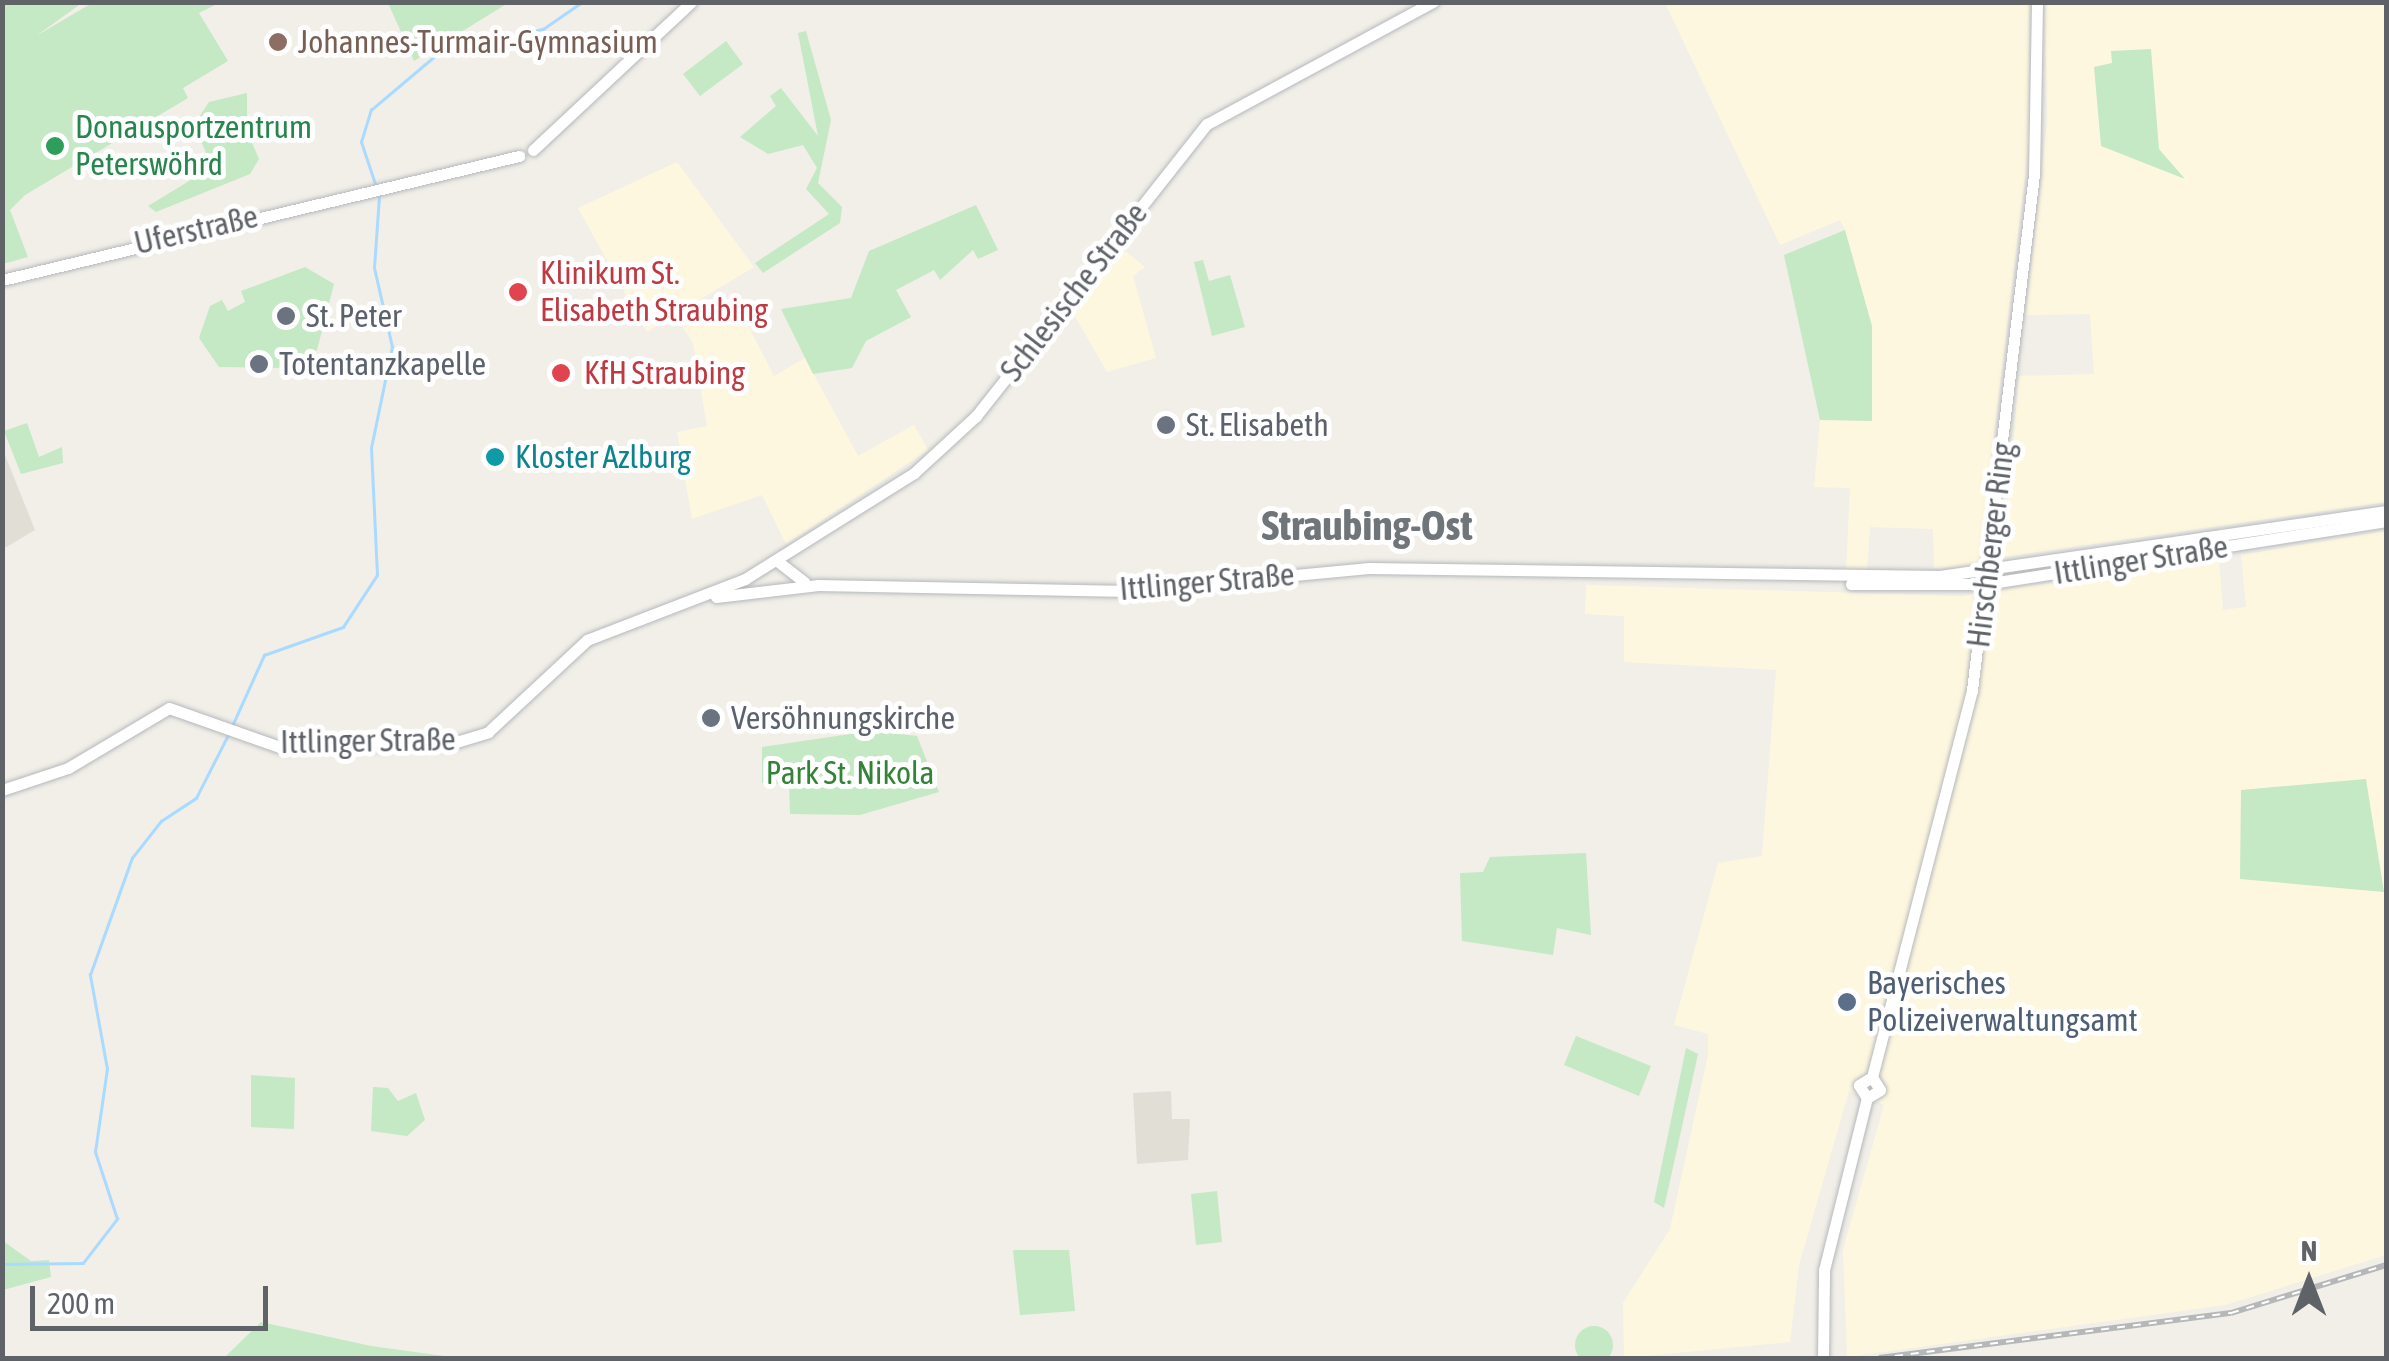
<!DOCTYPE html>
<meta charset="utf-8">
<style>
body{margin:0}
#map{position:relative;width:2389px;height:1361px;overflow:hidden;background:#f1efe8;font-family:"Asap Condensed",sans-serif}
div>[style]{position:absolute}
.commercial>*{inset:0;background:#fef7e0}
.education>*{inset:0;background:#e1ded6}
.green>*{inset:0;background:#c5e8c5}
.round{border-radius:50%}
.stream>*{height:2.5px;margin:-1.25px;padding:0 1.25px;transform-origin:1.25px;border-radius:1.25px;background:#aadaff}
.roads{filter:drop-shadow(0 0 2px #b5b8bc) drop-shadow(0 0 2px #b5b8bc)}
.minor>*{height:11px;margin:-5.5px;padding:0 5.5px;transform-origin:5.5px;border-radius:5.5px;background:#fff}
.rail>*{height:6px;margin-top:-3px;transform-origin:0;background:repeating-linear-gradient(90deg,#fff 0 8px,#b6b7b8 0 16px);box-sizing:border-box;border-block:2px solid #b6b7b8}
.dots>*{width:28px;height:28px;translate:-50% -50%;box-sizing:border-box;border:5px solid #fff;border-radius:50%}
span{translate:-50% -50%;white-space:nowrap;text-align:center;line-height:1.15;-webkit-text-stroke:10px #fff;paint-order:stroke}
.education-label{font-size:32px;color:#785e54}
.left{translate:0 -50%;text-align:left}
.leisure-label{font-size:32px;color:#27864d}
.street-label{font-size:32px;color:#5f6368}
.health-label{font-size:32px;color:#be3a42}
.worship-label{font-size:32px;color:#5b616d}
.culture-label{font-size:32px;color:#0d838f}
.park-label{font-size:32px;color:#348238}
.service-label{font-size:32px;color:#4e5e75}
.district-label{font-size:42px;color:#70757a;font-weight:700}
.frame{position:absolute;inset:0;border:5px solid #5f6368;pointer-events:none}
.north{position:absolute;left:2259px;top:1231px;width:100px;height:100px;-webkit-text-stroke:8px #fff;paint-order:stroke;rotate:0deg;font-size:28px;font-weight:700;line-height:40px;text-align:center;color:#5f6368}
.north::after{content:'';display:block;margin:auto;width:35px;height:45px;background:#5f6368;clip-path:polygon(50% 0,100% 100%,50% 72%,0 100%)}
.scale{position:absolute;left:30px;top:1286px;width:238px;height:45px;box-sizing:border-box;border:5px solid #5f6368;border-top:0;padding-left:12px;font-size:30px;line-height:35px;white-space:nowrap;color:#5f6368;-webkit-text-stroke:8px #fff;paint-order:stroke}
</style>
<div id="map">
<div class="commercial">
<div style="clip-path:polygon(1665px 3px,2029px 3px,2029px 142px,1979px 559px,1968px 567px,1934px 568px,1933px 529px,1870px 527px,1867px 570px,1846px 570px,1850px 488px,1814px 487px,1820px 420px,1872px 420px,1845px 230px,1840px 220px,1780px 245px)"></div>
<div style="clip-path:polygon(2045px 3px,2386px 3px,2386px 502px,2003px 557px,2019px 376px,2094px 374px,2090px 314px,2026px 315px,2047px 121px)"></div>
<div style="clip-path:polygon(677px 162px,754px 267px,699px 300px,707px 317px,736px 302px,774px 376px,805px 358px,858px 456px,914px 425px,928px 450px,786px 544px,762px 495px,692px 519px,677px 432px,707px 426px,693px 343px,675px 315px,647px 332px,578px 208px)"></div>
<div style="clip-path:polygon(1125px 251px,1145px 267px,1133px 276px,1156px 358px,1107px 372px,1072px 311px)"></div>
<div style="clip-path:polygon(2386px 531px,2386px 1255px,2225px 1305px,1847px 1357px,1843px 1250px,1884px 1105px,1849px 1091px,1799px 1265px,1790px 1342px,1624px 1358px,1623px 1303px,1670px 1229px,1708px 1055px,1708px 1034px,1674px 1025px,1718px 863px,1762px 856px,1776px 670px,1624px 662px,1624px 616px,1585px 614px,1586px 585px,1962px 596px,2219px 558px,2223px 610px,2246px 607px,2241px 555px)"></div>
</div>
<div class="education">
<div style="clip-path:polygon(5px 455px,35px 530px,3px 549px,2px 456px)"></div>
<div style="clip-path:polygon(1171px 1091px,1172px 1119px,1190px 1119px,1188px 1160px,1137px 1164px,1133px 1093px)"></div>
</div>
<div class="green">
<div style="clip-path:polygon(3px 2px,82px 3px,36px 36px,92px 3px,219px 3px,199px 13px,228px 61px,183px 88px,188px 98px,25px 195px,10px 210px,28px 257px,3px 264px)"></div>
<div style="clip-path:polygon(388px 3px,508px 3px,414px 61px)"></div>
<div style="clip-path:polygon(806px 31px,831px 120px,818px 183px,842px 207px,840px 223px,763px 273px,755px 263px,829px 214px,806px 189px,817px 168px,803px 145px,768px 154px,740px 137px,776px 106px,770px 96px,781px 88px,818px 136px,798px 33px)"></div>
<div style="clip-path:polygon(726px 41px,743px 64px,700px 96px,683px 74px)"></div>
<div style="clip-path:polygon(2151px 49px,2159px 149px,2185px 179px,2101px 146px,2094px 67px,2112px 63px,2111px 51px)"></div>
<div style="clip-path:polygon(247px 93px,247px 131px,259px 159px,250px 174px,156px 212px,148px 206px,212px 167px,201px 141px,210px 136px,193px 126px,209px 102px)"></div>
<div style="clip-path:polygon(976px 205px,998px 250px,978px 259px,973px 250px,940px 280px,934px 270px,896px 290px,911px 317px,866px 341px,852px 368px,813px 374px,781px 309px,851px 298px,869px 251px)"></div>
<div style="clip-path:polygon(1845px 230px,1872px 326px,1872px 421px,1820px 420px,1784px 255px)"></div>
<div style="clip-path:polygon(1203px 260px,1209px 281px,1230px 275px,1245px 327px,1212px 336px,1194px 262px)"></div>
<div style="clip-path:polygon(305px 267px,334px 284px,317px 350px,287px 368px,219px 367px,199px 338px,210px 306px,222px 300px,228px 311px,245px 302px,241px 291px)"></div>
<div style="clip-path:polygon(27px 423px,39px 457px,62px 447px,63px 463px,21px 474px,4px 431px)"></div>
<div style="clip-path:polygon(871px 731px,917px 736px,939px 792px,860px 815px,790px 814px,789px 785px,762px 783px,762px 747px)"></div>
<div style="clip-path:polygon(2366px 779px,2384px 892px,2240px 879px,2241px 790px)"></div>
<div style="clip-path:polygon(1586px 853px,1591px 935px,1557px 928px,1553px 955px,1462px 941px,1460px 873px,1483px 872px,1490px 857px)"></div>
<div style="clip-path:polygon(1576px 1036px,1651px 1066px,1639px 1096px,1564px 1065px)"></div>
<div style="clip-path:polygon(1686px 1048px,1698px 1054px,1664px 1208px,1654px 1202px)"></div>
<div style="clip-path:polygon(251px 1075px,295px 1078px,294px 1129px,251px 1127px)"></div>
<div style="clip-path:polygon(373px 1087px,388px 1088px,398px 1101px,416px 1093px,425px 1120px,407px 1136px,371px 1131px)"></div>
<div style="clip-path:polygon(1217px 1191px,1222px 1242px,1196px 1245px,1191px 1194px)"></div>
<div style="clip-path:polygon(3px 1241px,31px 1261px,49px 1260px,51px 1277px,3px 1290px)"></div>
<div style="clip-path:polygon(1013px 1250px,1069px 1250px,1075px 1311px,1020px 1315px)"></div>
<div style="clip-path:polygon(261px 1322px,371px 1346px,459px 1358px,224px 1358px)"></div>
<div class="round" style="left:1575px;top:1326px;width:38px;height:38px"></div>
</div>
<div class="stream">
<div style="left:375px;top:184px;width:44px;rotate:-108.4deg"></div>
<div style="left:361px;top:142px;width:34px;rotate:-73deg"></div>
<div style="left:371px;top:110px;width:85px;rotate:-40.2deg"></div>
<div style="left:436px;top:55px;width:110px;rotate:-13.7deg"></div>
<div style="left:543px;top:29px;width:47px;rotate:-34.7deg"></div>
<div style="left:232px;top:726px;width:78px;rotate:-65.7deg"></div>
<div style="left:264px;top:655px;width:84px;rotate:-19.5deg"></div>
<div style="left:343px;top:627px;width:62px;rotate:-56.8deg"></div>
<div style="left:377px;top:575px;width:127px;rotate:-92.7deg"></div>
<div style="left:371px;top:448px;width:103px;rotate:-78.3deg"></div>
<div style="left:392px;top:347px;width:81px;rotate:-102.8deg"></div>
<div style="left:374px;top:268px;width:72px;rotate:-86deg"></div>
<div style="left:2px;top:1264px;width:81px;rotate:-0.7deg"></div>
<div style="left:83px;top:1263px;width:56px;rotate:-52.3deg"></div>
<div style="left:117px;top:1219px;width:71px;rotate:-108.2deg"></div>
<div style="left:95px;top:1152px;width:84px;rotate:-81.8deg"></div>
<div style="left:107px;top:1069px;width:96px;rotate:-100.3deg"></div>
<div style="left:90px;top:975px;width:124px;rotate:-70.3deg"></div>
<div style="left:132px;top:858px;width:47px;rotate:-51.9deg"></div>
<div style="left:161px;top:821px;width:42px;rotate:-33.3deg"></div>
<div style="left:196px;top:798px;width:73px;rotate:-63.1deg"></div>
</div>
<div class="roads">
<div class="minor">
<div style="left:533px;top:150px;width:216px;rotate:-43.1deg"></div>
<div style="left:2px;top:280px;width:532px;rotate:-13.49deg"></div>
<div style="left:776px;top:560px;width:36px;rotate:38deg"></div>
<div style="left:1851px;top:584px;width:134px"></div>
<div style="left:1985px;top:584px;width:406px;rotate:-8.9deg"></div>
<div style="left:716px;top:597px;width:103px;rotate:-6.7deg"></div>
<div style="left:818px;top:585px;width:311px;rotate:1.1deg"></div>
<div style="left:1129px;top:591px;width:241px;rotate:-5.5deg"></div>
<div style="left:1369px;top:568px;width:571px;rotate:0.8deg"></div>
<div style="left:1940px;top:576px;width:451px;rotate:-8.3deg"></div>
<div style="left:2px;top:790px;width:70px;rotate:-18.4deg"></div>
<div style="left:68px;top:768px;width:117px;rotate:-30.7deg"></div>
<div style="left:169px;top:708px;width:118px;rotate:19.4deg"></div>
<div style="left:280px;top:747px;width:173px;rotate:-1.3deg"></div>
<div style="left:453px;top:743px;width:37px;rotate:-17deg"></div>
<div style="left:488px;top:732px;width:135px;rotate:-42.9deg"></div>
<div style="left:587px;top:640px;width:169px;rotate:-21.1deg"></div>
<div style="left:745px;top:579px;width:199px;rotate:-32.1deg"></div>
<div style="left:914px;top:473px;width:84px;rotate:-42.6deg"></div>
<div style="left:976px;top:416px;width:372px;rotate:-51.7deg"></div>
<div style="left:1207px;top:124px;width:257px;rotate:-28.4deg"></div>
<div style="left:1872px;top:1077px;width:400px;rotate:-75.5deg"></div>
<div style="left:1972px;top:690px;width:519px;rotate:-83.14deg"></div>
<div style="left:2034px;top:175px;width:173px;rotate:-89deg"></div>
<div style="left:1823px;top:1358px;width:88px;rotate:-89.3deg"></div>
<div style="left:1824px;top:1270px;width:177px;rotate:-76deg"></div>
<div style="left:1867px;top:1098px;width:15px;rotate:-122deg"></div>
<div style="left:1859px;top:1085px;width:15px;rotate:-32deg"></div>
<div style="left:1872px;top:1077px;width:15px;rotate:58deg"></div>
<div style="left:1880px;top:1090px;width:15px;rotate:148deg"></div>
</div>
</div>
<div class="rail">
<div style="left:1879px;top:1358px;width:355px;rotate:-7.3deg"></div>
<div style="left:2231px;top:1313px;width:162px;rotate:-17.2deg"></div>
</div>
<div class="dots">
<div style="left:278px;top:42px;background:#8d6e63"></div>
<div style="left:55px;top:146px;background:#2e9e5b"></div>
<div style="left:518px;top:292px;background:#e0444e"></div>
<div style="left:286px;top:316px;background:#6b7280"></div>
<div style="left:259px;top:364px;background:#6b7280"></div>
<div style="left:561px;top:373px;background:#e0444e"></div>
<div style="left:1166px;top:425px;background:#6b7280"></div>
<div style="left:495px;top:457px;background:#0f9aa8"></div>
<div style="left:711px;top:718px;background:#6b7280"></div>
<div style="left:1847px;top:1002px;background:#5c6f8a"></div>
</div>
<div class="education-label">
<span class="left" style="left:298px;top:42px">Johannes-Turmair-Gymnasium</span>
</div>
<div class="leisure-label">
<span class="left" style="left:75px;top:146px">Donausportzentrum<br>Peterswöhrd</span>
</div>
<div class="street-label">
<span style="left:196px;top:230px;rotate:-13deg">Uferstraße</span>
<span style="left:1074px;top:292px;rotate:-52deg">Schlesische Straße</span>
<span style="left:1991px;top:545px;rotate:-83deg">Hirschberger Ring</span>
<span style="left:2141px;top:560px;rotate:-9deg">Ittlinger Straße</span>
<span style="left:1207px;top:582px;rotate:-5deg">Ittlinger Straße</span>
<span style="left:368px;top:741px;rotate:-1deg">Ittlinger Straße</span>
</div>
<div class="health-label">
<span class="left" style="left:540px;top:292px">Klinikum St.<br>Elisabeth Straubing</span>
<span class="left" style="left:584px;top:373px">KfH Straubing</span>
</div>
<div class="worship-label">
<span class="left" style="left:306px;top:316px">St. Peter</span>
<span class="left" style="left:279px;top:364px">Totentanzkapelle</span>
<span class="left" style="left:1186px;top:425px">St. Elisabeth</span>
<span class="left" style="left:731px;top:718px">Versöhnungskirche</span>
</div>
<div class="culture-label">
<span class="left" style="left:515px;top:457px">Kloster Azlburg</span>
</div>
<div class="park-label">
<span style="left:850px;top:773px">Park St. Nikola</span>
</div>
<div class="service-label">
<span class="left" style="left:1867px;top:1002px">Bayerisches<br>Polizeiverwaltungsamt</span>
</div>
<div class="district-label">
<span style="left:1367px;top:525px">Straubing-Ost</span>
</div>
<div class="frame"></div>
<div class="north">N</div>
<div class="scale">200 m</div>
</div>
